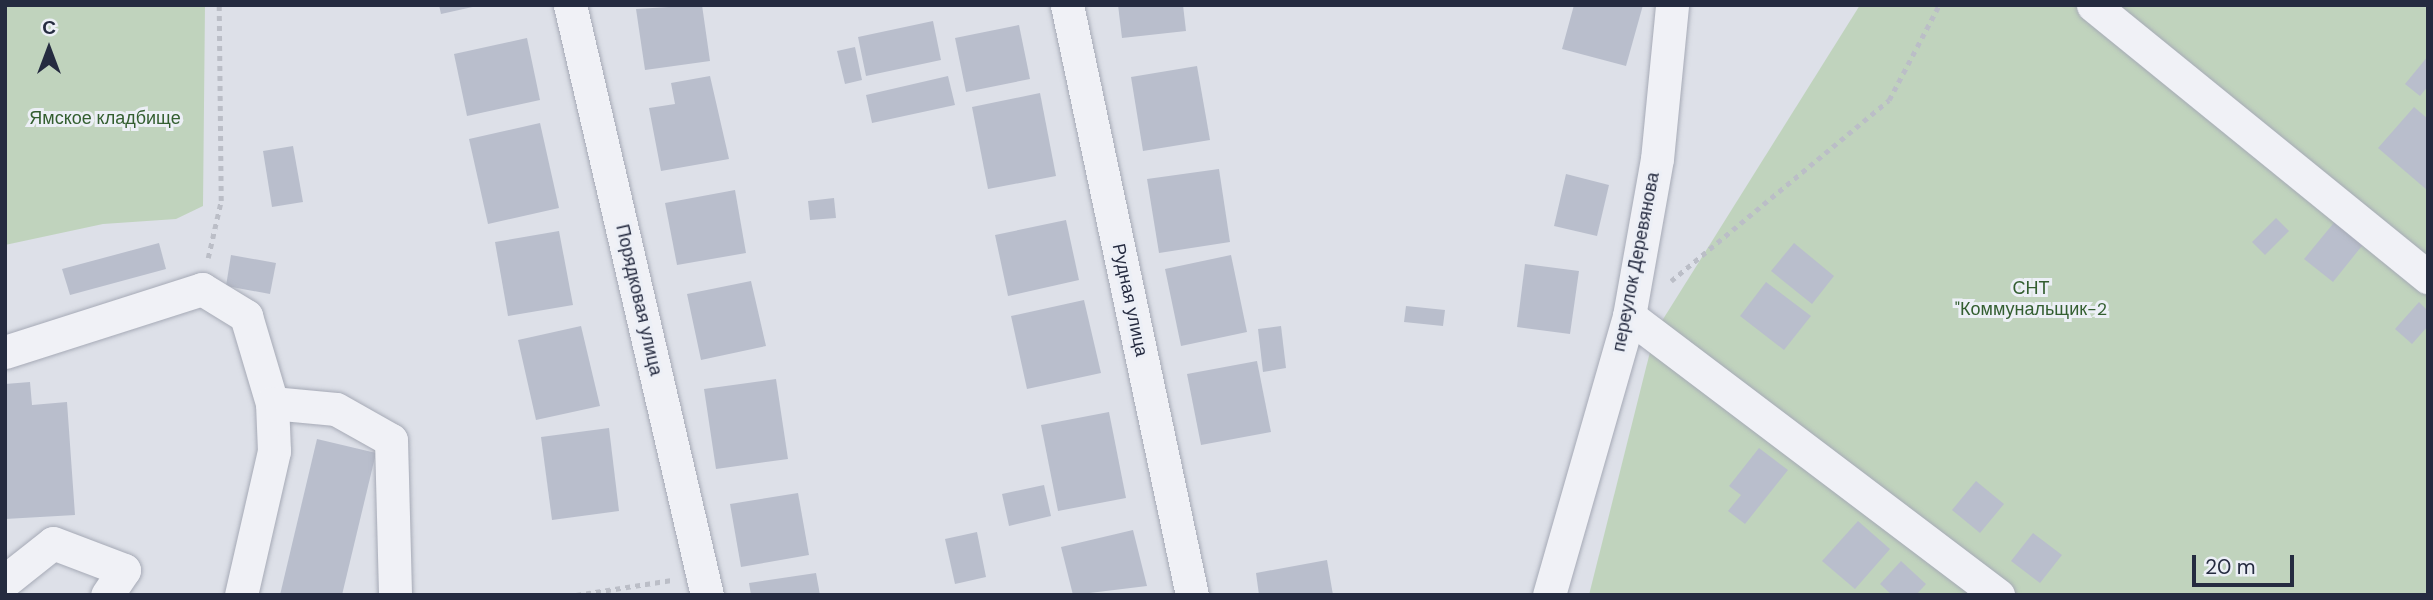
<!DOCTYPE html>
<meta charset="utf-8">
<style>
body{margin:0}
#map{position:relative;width:2433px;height:600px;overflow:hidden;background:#dde0e8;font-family:"DM Sans",sans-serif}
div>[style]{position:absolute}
.green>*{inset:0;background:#c0d3bd}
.building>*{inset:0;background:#b9becc}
.path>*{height:4.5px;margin-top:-2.25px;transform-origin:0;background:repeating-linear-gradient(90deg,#bbbec7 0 5px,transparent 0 10px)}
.roads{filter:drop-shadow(0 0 2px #a6aab6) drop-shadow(0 0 2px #a6aab6)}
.minor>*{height:33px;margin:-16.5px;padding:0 16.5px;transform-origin:16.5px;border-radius:16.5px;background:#f0f1f6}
span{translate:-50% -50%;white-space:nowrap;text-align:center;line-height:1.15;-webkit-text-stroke:6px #eceff6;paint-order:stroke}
.park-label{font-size:18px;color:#335e30}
.street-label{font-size:18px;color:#252b40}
.frame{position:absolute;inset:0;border:7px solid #252b40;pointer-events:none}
.north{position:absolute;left:14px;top:14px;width:70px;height:70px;-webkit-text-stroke:5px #eceff6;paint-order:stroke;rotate:0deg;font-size:19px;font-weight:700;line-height:28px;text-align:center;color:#252b40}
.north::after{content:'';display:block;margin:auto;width:24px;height:32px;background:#252b40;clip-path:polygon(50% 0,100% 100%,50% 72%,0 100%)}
.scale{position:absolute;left:2192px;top:555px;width:102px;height:32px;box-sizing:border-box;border:4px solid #252b40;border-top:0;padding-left:9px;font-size:21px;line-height:24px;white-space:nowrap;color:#252b40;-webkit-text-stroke:5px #eceff6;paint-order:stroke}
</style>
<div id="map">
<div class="green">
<div style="clip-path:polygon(5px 5px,205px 5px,203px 206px,176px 219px,103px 224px,5px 245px)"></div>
<div style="clip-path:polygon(1860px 5px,2428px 5px,2428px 595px,1589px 595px,1655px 332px)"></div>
</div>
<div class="building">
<div style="clip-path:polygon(439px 5px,477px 5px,477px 6px,441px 14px)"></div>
<div style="clip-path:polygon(702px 5px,710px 61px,645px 70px,636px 9px)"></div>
<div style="clip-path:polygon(1118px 5px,1183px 5px,1186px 31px,1122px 38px)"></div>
<div style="clip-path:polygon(1574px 5px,1643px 5px,1626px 66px,1562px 49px)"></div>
<div style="clip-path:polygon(933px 21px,941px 60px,866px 76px,858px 37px)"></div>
<div style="clip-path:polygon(1019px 25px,1030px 79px,966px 92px,955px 38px)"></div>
<div style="clip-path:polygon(527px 38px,540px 100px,467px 116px,454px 54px)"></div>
<div style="clip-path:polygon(855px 47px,862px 80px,845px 84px,837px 51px)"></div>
<div style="clip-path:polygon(2428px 56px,2428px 86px,2420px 96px,2405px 84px)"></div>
<div style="clip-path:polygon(1197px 66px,1210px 140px,1143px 151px,1131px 77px)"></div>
<div style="clip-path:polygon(710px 76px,729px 159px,661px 171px,649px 108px,675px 104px,671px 83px)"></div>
<div style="clip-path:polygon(948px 76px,955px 105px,872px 123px,866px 95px)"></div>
<div style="clip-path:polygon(1040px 93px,1056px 176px,988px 189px,972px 107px)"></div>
<div style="clip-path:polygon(2414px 107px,2428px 119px,2427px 190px,2378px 148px)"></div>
<div style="clip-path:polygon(540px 123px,559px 208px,488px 224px,469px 139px)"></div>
<div style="clip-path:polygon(293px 146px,303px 202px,272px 207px,263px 151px)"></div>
<div style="clip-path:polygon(1219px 169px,1230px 242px,1159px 253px,1147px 179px)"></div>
<div style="clip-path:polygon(1566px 174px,1609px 185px,1597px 236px,1554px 226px)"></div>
<div style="clip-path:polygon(735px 190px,746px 253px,677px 265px,665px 203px)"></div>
<div style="clip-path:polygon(834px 198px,836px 218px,810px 220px,808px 201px)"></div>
<div style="clip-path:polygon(2276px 218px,2289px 231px,2265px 255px,2252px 242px)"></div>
<div style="clip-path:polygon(2337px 219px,2365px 242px,2333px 282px,2304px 259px)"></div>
<div style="clip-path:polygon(1066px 220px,1079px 280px,1008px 296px,995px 235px)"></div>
<div style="clip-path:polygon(559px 231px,573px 305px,508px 316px,495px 242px)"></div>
<div style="clip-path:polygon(159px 243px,166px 269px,70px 295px,62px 269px)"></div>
<div style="clip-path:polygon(1794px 243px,1834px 276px,1812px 304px,1771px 271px)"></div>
<div style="clip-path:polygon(231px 255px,276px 263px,270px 294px,226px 286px)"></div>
<div style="clip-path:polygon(1231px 255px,1247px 332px,1181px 346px,1165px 269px)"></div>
<div style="clip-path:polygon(1525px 264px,1579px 271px,1570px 334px,1517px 327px)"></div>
<div style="clip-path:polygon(751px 281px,766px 346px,701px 360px,687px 294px)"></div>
<div style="clip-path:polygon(1766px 282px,1811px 316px,1784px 350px,1740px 316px)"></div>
<div style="clip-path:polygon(1084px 300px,1101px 373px,1027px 389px,1011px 316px)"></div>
<div style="clip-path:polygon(2419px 302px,2428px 311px,2428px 326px,2412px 344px,2395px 329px)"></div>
<div style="clip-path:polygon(1406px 306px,1445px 310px,1443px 326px,1404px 322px)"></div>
<div style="clip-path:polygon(581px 326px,600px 406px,536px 420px,518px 340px)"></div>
<div style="clip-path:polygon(1281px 326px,1286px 368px,1263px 372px,1258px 329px)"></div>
<div style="clip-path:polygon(1257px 361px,1271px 432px,1201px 445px,1187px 374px)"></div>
<div style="clip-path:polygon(776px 379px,788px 459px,716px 469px,704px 389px)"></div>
<div style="clip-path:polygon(30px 382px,32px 405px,67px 402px,75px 515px,5px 519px,5px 384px)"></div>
<div style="clip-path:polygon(1109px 412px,1126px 498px,1058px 511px,1041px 425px)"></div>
<div style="clip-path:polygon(609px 428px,619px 511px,552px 520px,541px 437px)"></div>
<div style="clip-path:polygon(317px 439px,376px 453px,342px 595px,280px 595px)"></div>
<div style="clip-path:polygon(1759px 448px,1788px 470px,1745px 524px,1728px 511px,1741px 495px,1729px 486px)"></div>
<div style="clip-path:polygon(1976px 481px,2004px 504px,1980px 533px,1952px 510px)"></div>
<div style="clip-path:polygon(1044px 485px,1051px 516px,1009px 526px,1002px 494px)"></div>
<div style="clip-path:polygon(798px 493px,809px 555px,741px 567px,730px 504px)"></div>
<div style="clip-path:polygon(1858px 521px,1890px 549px,1855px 589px,1822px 561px)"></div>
<div style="clip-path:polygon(1133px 530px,1147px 586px,1073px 595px,1061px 547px)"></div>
<div style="clip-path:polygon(977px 532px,986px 577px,955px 584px,945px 539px)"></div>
<div style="clip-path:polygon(2033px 533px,2062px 555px,2040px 583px,2011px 561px)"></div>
<div style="clip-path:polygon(1327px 560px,1333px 595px,1259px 595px,1256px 573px)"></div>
<div style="clip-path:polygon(1901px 561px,1926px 584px,1916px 595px,1892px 595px,1880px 584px)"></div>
<div style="clip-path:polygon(816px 573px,820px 595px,751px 595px,749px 583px)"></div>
</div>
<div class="path">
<div style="left:208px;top:258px;width:58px;rotate:-77.2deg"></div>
<div style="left:221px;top:201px;width:196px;rotate:-90.6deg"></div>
<div style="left:1671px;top:281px;width:283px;rotate:-39.7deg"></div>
<div style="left:1889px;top:100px;width:107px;rotate:-62.2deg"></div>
<div style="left:576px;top:595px;width:97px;rotate:-8.9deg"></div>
</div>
<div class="roads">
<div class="minor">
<div style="left:570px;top:5px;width:606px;rotate:76.93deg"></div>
<div style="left:1067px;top:5px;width:603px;rotate:78.04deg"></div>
<div style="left:2093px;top:5px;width:432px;rotate:39.1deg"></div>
<div style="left:1629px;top:316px;width:463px;rotate:37.1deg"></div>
<div style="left:5px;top:352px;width:207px;rotate:-17.7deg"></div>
<div style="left:202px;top:289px;width:52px;rotate:31.5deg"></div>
<div style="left:246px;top:316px;width:91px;rotate:73.4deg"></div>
<div style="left:272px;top:403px;width:48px;rotate:87.6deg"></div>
<div style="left:274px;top:451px;width:148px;rotate:102.9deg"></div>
<div style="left:272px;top:403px;width:64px;rotate:5.4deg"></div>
<div style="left:336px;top:409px;width:63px;rotate:29.4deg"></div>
<div style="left:391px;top:440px;width:155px;rotate:88.5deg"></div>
<div style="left:5px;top:581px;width:61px;rotate:-38.4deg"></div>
<div style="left:53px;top:543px;width:76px;rotate:20.8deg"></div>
<div style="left:124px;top:570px;width:30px;rotate:124deg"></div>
<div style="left:1549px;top:595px;width:290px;rotate:-74deg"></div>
<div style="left:1629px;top:316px;width:159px;rotate:-79.9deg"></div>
<div style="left:1657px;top:159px;width:155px;rotate:-84.4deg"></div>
</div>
</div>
<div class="park-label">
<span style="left:105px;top:118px">Ямское кладбище</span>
<span style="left:2031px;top:299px">СНТ<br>"Коммунальщик-2</span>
</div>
<div class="street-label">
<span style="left:1636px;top:262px;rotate:-79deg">переулок Деревянова</span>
<span style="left:639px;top:300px;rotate:77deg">Порядковая улица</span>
<span style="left:1130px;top:300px;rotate:78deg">Рудная улица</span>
</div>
<div class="frame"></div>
<div class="north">С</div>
<div class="scale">20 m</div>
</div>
